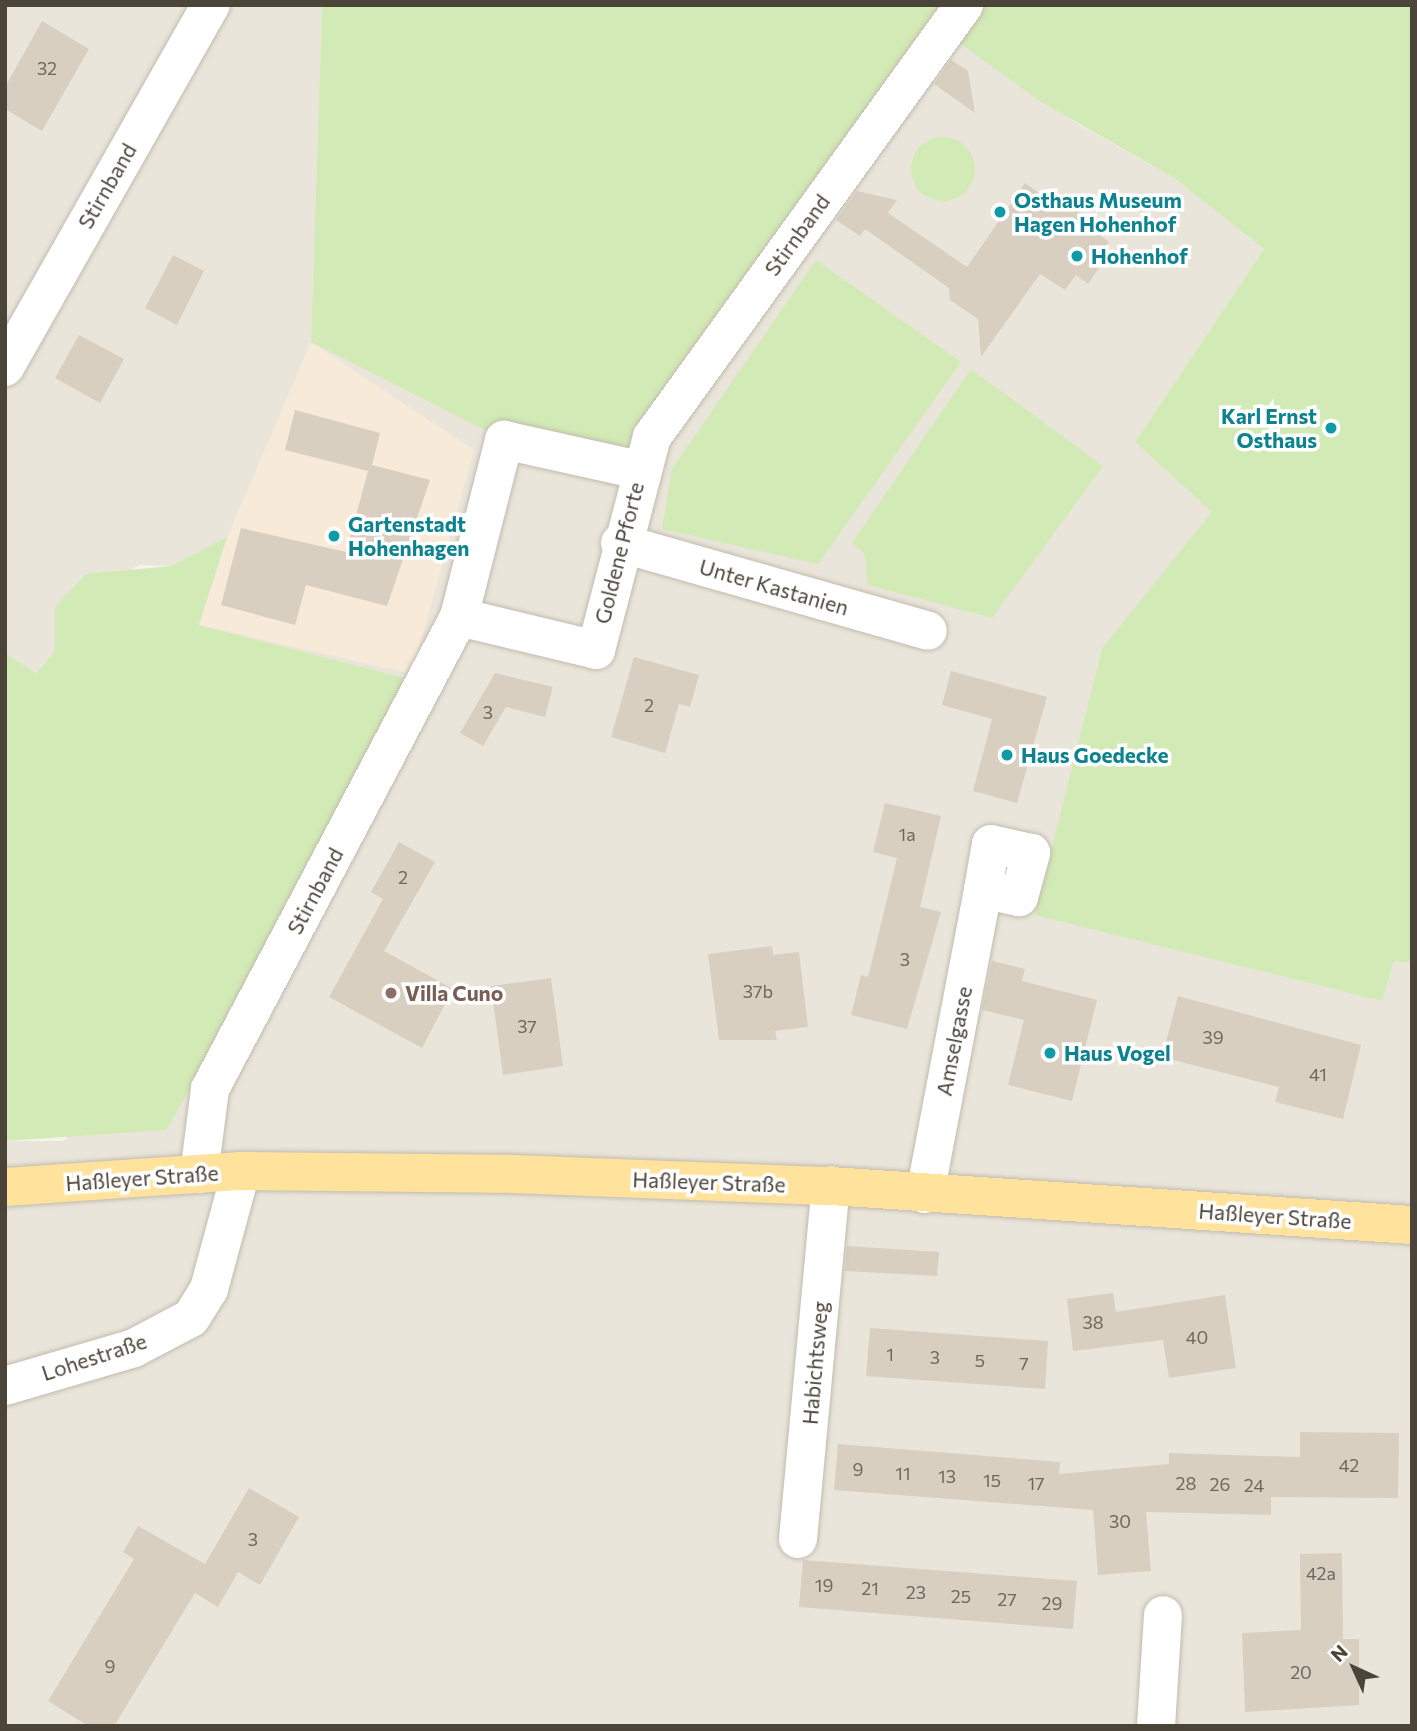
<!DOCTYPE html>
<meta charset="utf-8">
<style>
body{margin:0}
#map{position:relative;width:1417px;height:1731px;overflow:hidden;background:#f6f3ec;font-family:Commissioner,sans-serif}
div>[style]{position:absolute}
.residential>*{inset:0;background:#eae5da}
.commercial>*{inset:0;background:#f7ead8}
.green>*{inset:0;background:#d2eab5}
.round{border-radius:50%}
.building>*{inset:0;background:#d8cfc1}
.roads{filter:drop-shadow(0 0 2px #c2bbae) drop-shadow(0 0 2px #c2bbae)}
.minor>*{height:38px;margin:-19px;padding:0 19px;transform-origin:19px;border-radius:19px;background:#fff}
.major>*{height:38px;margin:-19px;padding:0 19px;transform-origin:19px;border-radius:19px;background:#ffe39c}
.dots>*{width:19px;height:19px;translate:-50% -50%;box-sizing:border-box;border:4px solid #fff;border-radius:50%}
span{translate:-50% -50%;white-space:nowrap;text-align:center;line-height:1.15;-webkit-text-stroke:7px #fff;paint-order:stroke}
.number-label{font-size:18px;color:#6e675b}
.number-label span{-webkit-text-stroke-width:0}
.street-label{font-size:21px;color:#4b4439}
.culture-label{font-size:21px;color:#0d838f;font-weight:700}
.left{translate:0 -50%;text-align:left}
.right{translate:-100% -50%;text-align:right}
.education-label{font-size:21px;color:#785e54;font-weight:700}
.frame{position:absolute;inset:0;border:7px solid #4b4439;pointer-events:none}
.north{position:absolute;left:1319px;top:1633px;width:70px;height:70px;-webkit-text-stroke:5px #fff;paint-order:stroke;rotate:315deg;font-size:19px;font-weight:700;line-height:28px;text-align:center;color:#4b4439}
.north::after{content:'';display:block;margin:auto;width:24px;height:32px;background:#4b4439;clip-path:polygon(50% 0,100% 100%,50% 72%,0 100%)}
</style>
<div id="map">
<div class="residential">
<div style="clip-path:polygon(5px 5px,322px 5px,311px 342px,957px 41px,1076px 123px,1174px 178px,1264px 249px,1135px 442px,1213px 512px,1102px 648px,1036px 914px,1382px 1001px,1394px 961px,1412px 963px,1412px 1726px,5px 1726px,5px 1141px,64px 1141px,427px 684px,199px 625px,226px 538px,171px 566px,140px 565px,55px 607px,55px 651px,36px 673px,5px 653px)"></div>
</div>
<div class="commercial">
<div style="clip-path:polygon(311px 342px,474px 450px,412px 674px,199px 625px,227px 537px)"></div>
</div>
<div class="green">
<div style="clip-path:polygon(322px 5px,1412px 5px,1412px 963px,1394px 961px,1382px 1001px,1035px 915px,1102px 648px,1212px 512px,1135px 442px,1264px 249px,1174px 178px,1041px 102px,957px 41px,640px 461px,489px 432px,311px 342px)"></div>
<div class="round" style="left:911px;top:137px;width:64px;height:64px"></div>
<div style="clip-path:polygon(816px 260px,961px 362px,818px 564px,662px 529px,672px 469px)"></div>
<div style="clip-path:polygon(971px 369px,1103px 466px,992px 618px,868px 585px,865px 554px,852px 543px)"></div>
<div style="clip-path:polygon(227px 537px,199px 625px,428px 684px,166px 1130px,5px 1141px,5px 653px,36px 673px,55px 651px,55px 607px,86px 574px,171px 566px)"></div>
</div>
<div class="building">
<div style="clip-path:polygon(42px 21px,89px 49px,42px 131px,5px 109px,5px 87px)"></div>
<div style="clip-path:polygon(951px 60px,968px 71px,975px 113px,934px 84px)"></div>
<div style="clip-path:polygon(1025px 183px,1043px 196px,1048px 190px,1095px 223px,1091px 228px,1109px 242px,1104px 249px,1110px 252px,1088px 284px,1076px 275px,1065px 290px,1040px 274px,981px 357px,978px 319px,950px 300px,949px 288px,865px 229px,860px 236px,836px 220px,857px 191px,897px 200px,888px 213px,967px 267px)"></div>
<div style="clip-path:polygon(173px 255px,204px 271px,177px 325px,145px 308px)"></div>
<div style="clip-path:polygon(79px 335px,124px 359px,100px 403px,55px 378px)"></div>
<div style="clip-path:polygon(295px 410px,380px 433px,372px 465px,430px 480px,387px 606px,306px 585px,295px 625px,221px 605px,241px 528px,346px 552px,368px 471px,285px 450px)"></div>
<div style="clip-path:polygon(634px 657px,699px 675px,690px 707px,679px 704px,665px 753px,611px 737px)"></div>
<div style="clip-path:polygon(951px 671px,1047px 697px,1017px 803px,973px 791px,992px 719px,942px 705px)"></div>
<div style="clip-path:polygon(495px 673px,553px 687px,545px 717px,506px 707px,483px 746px,460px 733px)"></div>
<div style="clip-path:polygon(885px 803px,941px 816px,920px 907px,941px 912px,907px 1029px,851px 1015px,861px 975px,868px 977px,897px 858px,873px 852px)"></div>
<div style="clip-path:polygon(399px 842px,435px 862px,384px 951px,453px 989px,422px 1048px,329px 997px,383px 899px,371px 892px)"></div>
<div style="clip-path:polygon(772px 946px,773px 955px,799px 952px,808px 1027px,775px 1031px,777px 1040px,719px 1040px,708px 954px)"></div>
<div style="clip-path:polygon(992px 961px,1025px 969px,1022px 981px,1097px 1000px,1072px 1101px,1008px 1085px,1024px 1020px,982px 1010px)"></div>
<div style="clip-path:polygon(551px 978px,563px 1066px,503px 1075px,491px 986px)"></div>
<div style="clip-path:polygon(1178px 996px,1361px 1045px,1343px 1119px,1275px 1102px,1279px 1087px,1162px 1057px)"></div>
<div style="clip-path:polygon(847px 1246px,939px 1252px,937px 1276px,845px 1271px)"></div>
<div style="clip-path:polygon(1113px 1293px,1116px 1312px,1225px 1295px,1236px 1368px,1169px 1378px,1163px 1340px,1073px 1351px,1067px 1299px)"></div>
<div style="clip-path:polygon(870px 1328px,1048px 1341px,1045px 1389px,866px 1376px)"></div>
<div style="clip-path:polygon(1300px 1432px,1399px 1433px,1398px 1498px,1271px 1497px,1271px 1515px,1146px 1512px,1151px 1571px,1098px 1575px,1093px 1510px,834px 1490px,838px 1444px,1060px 1462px,1059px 1474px,1169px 1464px,1169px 1453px,1300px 1457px)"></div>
<div style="clip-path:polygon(249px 1488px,299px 1517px,260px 1585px,238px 1572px,218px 1607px,195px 1593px,114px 1726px,88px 1726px,48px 1701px,134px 1559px,123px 1552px,138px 1526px,205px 1564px)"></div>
<div style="clip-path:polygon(1342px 1553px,1343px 1639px,1359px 1639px,1359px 1705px,1245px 1712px,1242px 1633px,1301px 1630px,1300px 1554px)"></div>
<div style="clip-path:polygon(803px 1560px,1077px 1581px,1073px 1629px,799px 1607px)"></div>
</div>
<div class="roads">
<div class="minor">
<div style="left:5px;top:367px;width:417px;rotate:-60.4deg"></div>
<div style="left:620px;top:543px;width:320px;rotate:15.9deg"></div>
<div style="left:459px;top:617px;width:141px;rotate:13.5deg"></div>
<div style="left:596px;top:650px;width:220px;rotate:-75.3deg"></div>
<div style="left:652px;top:437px;width:533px;rotate:-54.16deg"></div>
<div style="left:199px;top:1174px;width:86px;rotate:-82.6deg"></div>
<div style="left:210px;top:1089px;width:534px;rotate:-62.19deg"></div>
<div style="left:459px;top:617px;width:183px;rotate:-75.7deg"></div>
<div style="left:504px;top:440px;width:138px;rotate:12.5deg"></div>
<div style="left:925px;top:1194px;width:310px;rotate:-79.2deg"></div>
<div style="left:983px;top:889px;width:37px;rotate:13deg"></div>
<div style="left:1019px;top:897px;width:46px;rotate:-74.7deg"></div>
<div style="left:1031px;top:853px;width:41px;rotate:-167.3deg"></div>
<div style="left:991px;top:844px;width:46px;rotate:100.1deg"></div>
<div style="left:5px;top:1386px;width:134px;rotate:-16.4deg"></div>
<div style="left:134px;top:1348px;width:64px;rotate:-27.8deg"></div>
<div style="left:191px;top:1318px;width:34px;rotate:-58deg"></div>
<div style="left:209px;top:1289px;width:122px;rotate:-74.8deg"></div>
<div style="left:798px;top:1539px;width:355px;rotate:-84.7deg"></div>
<div style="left:1156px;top:1726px;width:111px;rotate:-86.4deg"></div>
</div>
<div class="major">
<div style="left:5px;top:1187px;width:237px;rotate:-3.9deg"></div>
<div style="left:241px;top:1171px;width:271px;rotate:0.6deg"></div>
<div style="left:512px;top:1174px;width:319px;rotate:2.2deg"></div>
<div style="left:831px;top:1186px;width:582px;rotate:3.84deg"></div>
</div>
</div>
<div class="dots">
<div style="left:1000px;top:212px;background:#0f9aa8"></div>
<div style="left:1077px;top:256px;background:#0f9aa8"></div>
<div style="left:1331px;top:428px;background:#0f9aa8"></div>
<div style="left:334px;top:536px;background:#0f9aa8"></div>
<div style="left:1007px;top:755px;background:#0f9aa8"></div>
<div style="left:391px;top:993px;background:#8d6e63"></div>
<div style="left:1050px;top:1053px;background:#0f9aa8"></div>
</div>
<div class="number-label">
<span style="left:47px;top:68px">32</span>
<span style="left:649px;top:705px">2</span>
<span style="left:488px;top:712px">3</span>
<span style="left:907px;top:834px">1a</span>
<span style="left:403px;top:877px">2</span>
<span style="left:905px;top:959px">3</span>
<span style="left:758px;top:991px">37b</span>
<span style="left:527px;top:1026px">37</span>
<span style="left:1213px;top:1037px">39</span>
<span style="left:1318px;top:1074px">41</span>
<span style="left:1093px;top:1322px">38</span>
<span style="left:1197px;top:1337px">40</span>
<span style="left:890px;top:1354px">1</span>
<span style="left:935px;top:1357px">3</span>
<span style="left:980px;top:1360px">5</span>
<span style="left:1024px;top:1363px">7</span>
<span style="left:1349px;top:1465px">42</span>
<span style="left:858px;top:1469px">9</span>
<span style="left:903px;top:1473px">11</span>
<span style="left:947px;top:1476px">13</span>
<span style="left:992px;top:1480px">15</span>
<span style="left:1036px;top:1483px">17</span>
<span style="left:1186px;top:1483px">28</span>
<span style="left:1220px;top:1484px">26</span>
<span style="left:1254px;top:1485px">24</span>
<span style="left:1120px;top:1521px">30</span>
<span style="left:253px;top:1539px">3</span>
<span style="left:1321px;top:1573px">42a</span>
<span style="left:824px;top:1585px">19</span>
<span style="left:870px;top:1588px">21</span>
<span style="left:916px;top:1592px">23</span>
<span style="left:961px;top:1596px">25</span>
<span style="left:1007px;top:1599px">27</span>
<span style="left:1052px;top:1603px">29</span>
<span style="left:110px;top:1666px">9</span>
<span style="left:1301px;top:1672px">20</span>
</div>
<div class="street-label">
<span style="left:107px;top:186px;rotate:-60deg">Stirnband</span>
<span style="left:797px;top:235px;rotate:-54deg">Stirnband</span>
<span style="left:619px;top:553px;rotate:-76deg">Goldene Pforte</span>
<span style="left:774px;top:587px;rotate:16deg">Unter Kastanien</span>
<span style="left:315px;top:891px;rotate:-62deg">Stirnband</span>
<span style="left:954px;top:1041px;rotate:-79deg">Amselgasse</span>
<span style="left:142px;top:1178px;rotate:-4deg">Haßleyer Straße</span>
<span style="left:709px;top:1182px;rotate:2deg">Haßleyer Straße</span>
<span style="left:1275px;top:1216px;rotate:4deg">Haßleyer Straße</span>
<span style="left:94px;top:1357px;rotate:-18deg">Lohestraße</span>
<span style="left:815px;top:1363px;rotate:-85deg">Habichtsweg</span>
</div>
<div class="culture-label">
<span class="left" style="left:1014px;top:212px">Osthaus Museum<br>Hagen Hohenhof</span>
<span class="left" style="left:1091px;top:256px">Hohenhof</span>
<span class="right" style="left:1317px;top:428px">Karl Ernst<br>Osthaus</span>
<span class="left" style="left:348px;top:536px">Gartenstadt<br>Hohenhagen</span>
<span class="left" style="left:1021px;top:755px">Haus Goedecke</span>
<span class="left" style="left:1064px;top:1053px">Haus Vogel</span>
</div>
<div class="education-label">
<span class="left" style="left:405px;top:993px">Villa Cuno</span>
</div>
<div class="frame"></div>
<div class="north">N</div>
</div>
